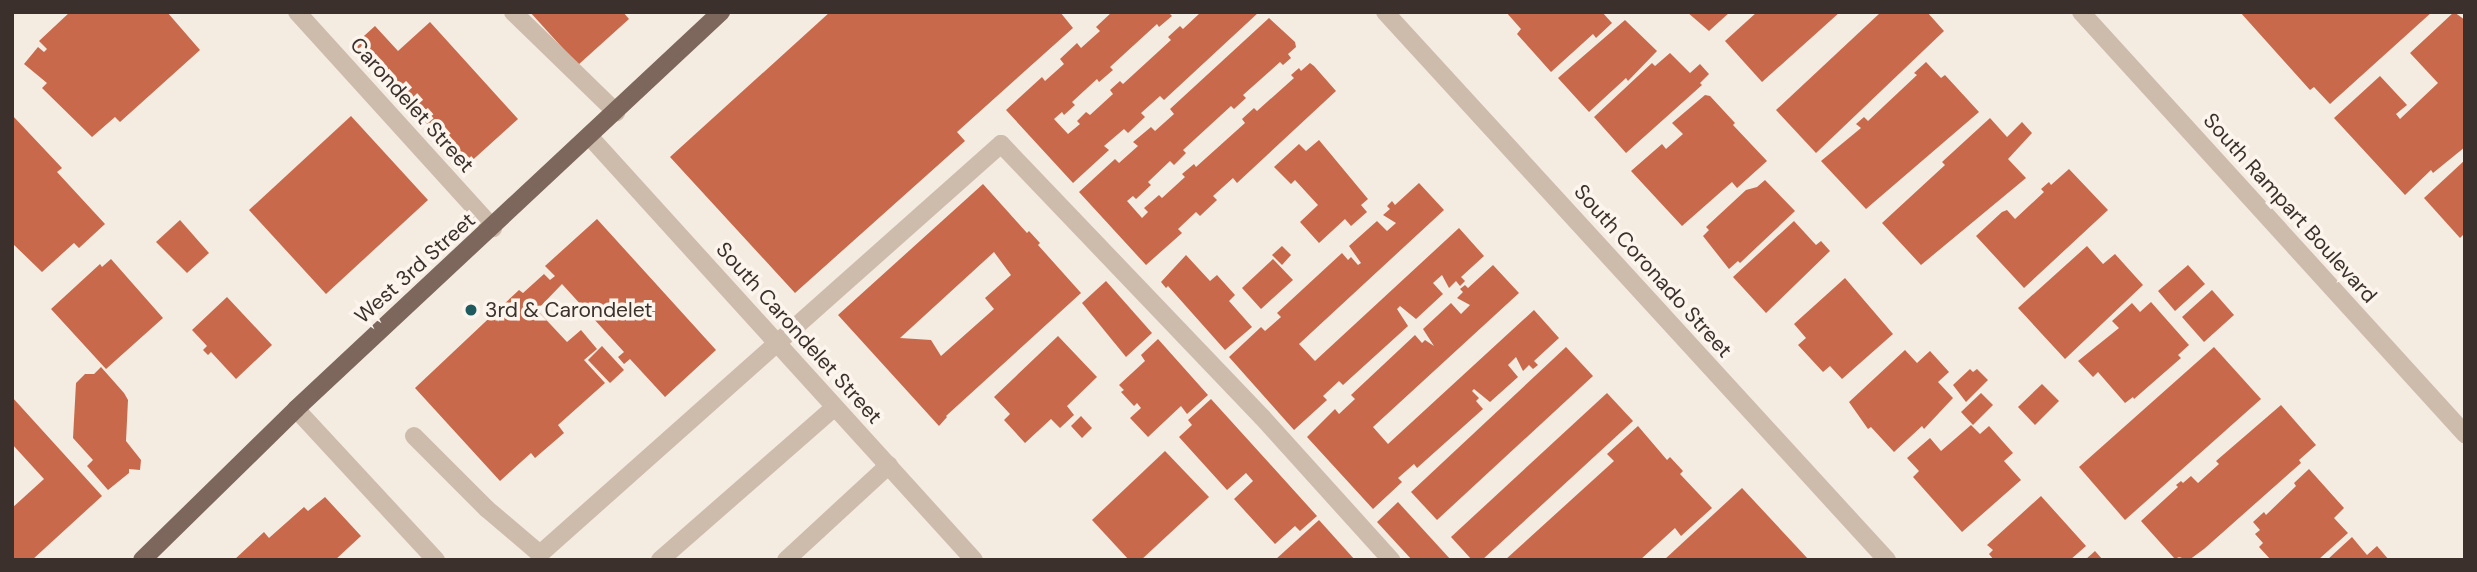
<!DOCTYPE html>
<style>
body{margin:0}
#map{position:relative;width:2477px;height:572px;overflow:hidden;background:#f4ebe1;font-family:"DM Sans",sans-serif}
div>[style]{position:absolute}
.building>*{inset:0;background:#c8694b}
.minor>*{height:18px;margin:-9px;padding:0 9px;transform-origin:9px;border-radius:9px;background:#cdbbac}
.major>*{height:18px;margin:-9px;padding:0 9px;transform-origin:9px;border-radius:9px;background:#7d675c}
.dots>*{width:19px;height:19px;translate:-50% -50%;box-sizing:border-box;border:4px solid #fbf5ee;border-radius:50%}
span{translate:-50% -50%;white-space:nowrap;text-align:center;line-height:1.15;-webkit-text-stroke:7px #fbf5ee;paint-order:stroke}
.street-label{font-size:21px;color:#3b302b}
.poi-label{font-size:21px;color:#3b302b}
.left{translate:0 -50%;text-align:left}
.frame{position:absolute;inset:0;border:14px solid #3b302b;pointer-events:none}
</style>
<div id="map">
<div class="building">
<div style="clip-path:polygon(70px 12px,167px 12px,200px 50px,120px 122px,115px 117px,92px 137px,42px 88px,47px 83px,24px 64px,38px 47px,44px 52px,47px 49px,39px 41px)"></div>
<div style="clip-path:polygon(530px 12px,623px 12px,629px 19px,578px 65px)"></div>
<div style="clip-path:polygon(830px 12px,1060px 12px,1073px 28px,957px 132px,965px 141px,795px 293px,670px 157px)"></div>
<div style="clip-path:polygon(1112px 12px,1168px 12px,1172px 16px,1159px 27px,1157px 24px,1110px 67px,1113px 70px,1099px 82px,1097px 79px,1072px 102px,1075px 105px,1064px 115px,1062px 112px,1054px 119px,1068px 134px,1080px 124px,1077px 121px,1086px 112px,1090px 115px,1113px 94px,1110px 90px,1120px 81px,1123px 84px,1171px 40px,1168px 37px,1180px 26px,1183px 29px,1201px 12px,1259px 12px,1164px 100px,1160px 96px,1141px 113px,1145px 117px,1128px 133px,1124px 129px,1104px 146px,1109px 150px,1073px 183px,1006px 110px,1042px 77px,1045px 81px,1064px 64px,1060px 59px,1077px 43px,1081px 48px,1100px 31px,1096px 27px)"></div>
<div style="clip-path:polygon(1506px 12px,1602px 12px,1612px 23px,1596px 38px,1593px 34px,1551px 72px,1517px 34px,1521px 29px)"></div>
<div style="clip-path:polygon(1687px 12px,1730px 12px,1709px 31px)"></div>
<div style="clip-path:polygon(1757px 12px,1840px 12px,1762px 82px,1725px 41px)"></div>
<div style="clip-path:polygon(1881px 12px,1927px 12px,1944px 31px,1816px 153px,1776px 110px)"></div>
<div style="clip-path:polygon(2240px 12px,2331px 14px,2432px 12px,2330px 104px,2314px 87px,2310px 90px)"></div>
<div style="clip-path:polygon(2454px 12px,2465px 20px,2465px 147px,2433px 173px,2431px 170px,2405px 195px,2334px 118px,2380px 76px,2407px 105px,2396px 114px,2400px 119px,2438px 83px,2410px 53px)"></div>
<div style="clip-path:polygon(1269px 18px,1295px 42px,1296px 47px,1288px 54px,1291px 58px,1283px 65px,1280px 62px,1243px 95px,1246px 98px,1234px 109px,1231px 106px,1183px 150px,1186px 153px,1174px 165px,1170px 161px,1148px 182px,1151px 185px,1136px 199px,1133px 196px,1127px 201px,1142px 218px,1148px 212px,1144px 208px,1159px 195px,1162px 198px,1185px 177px,1182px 174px,1194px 164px,1196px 167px,1245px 123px,1242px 119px,1254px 108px,1257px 111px,1294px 78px,1291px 75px,1299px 68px,1301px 71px,1310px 63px,1314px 66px,1336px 91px,1237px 183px,1233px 178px,1213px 196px,1217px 200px,1200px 216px,1196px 212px,1178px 229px,1182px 233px,1146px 265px,1079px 192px,1115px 159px,1119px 163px,1138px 146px,1133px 142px,1151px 127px,1155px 131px,1174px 114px,1170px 109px)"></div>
<div style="clip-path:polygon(1625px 20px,1657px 51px,1628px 81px,1626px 78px,1589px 112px,1558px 78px)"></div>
<div style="clip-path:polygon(430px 22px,518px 119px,466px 166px,354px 45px,375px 26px,398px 51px)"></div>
<div style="clip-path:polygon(1670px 53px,1690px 73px,1700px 64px,1709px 74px,1700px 83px,1702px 85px,1626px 153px,1594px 117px,1652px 63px,1655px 66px)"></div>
<div style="clip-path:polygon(1926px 62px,1941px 78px,1945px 75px,1979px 112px,1866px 209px,1821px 161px,1861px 128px,1856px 124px,1864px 117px,1868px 121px,1917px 75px,1914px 73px)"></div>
<div style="clip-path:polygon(1705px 95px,1710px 96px,1735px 123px,1733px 125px,1767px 161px,1737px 188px,1732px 182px,1682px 226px,1631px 171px,1662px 144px,1666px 149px,1683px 134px,1672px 123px)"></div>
<div style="clip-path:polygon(12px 115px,62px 168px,57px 172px,105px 224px,79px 248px,74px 243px,42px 272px,12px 243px)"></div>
<div style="clip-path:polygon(351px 116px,428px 200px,326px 294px,249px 210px)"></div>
<div style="clip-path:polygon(1990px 118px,2007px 137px,2022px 122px,2032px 133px,2008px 159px,2026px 178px,1921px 265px,1882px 223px,1945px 165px,1942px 162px)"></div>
<div style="clip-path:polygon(1319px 140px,1368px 199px,1361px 205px,1367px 212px,1351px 226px,1345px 219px,1319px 243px,1300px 222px,1318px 205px,1295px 180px,1291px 184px,1274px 167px,1299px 144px,1306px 151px)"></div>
<div style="clip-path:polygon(2465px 160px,2465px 233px,2460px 238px,2424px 198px)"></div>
<div style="clip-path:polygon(2069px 169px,2108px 210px,2024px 288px,1976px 236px,2002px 212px,2007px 210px,2015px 219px,2044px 192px,2041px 189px,2049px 182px,2051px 185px)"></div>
<div style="clip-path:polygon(1765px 180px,1795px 211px,1740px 263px,1738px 261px,1729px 269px,1703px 236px,1709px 230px,1706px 227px,1746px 190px,1757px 187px)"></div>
<div style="clip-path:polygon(1419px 183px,1444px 210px,1299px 344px,1315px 361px,1459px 228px,1484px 256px,1461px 277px,1465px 281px,1460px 286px,1456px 281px,1449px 288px,1442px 275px,1433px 283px,1443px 294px,1416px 319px,1400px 306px,1397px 309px,1408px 326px,1343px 385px,1339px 381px,1323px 396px,1327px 400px,1294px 430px,1229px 357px,1261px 327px,1265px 331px,1281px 317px,1277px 313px,1342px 253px,1348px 260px,1351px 257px,1358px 265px,1361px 263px,1349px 246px,1377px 221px,1387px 231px,1396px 223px,1383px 215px,1390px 209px,1387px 206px,1392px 201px,1395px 205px)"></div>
<div style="clip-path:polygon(evenodd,983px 184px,1027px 233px,1029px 231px,1040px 243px,1038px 245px,1081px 293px,946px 416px,947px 417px,939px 426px,838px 315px,983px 184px,994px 252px,1011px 275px,985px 298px,994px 309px,941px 356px,931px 340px,900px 338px,994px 252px)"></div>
<div style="clip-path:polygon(597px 219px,716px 350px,665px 397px,630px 359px,624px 364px,618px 357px,624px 352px,562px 284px,537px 310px,567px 342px,581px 330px,597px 349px,584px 360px,605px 383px,558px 425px,564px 433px,535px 458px,531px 453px,500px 481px,415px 388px,519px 290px,523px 293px,544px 274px,550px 280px,555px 276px,545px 266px)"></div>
<div style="clip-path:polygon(180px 220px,209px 253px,187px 273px,156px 242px)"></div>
<div style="clip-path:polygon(1794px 221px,1816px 245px,1821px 241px,1830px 251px,1766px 313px,1733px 277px)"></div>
<div style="clip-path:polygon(1282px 246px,1291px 255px,1282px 265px,1272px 255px)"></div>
<div style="clip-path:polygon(2087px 246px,2103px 264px,2115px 254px,2143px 285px,2065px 359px,2018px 308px)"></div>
<div style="clip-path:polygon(1186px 255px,1210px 281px,1217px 275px,1235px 295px,1229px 301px,1252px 327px,1225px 350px,1168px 286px,1166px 288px,1161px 282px)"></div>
<div style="clip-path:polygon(111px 259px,163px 318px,106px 369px,51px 309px,100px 264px,102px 267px)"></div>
<div style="clip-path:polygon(1273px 259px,1293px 280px,1261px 309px,1242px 288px)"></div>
<div style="clip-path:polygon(1493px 265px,1519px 293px,1373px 427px,1388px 444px,1534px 310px,1559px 338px,1534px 361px,1538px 365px,1533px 369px,1529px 365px,1523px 371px,1516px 357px,1508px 365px,1518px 377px,1490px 402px,1474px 389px,1472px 391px,1479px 398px,1476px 401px,1483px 409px,1417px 468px,1414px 464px,1398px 478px,1402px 482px,1373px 509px,1307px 437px,1335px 409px,1339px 414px,1355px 399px,1351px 395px,1415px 335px,1422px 343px,1425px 340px,1434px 346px,1423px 329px,1451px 303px,1461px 314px,1470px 305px,1457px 298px,1463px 292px,1460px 289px,1465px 285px,1468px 288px)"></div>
<div style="clip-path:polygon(2188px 265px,2205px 284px,2175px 311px,2158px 291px)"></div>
<div style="clip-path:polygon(1845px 278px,1893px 334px,1842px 379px,1830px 366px,1823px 372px,1798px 345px,1806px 338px,1794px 324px)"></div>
<div style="clip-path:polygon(1106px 281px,1152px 333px,1126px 357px,1082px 303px)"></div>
<div style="clip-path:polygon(2212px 290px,2234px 315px,2204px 342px,2182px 317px)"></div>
<div style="clip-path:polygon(227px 297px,272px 345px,236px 379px,211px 352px,208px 355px,203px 350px,207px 346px,192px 330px)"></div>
<div style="clip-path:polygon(2151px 302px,2189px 345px,2178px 355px,2181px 358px,2134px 399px,2133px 397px,2125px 403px,2098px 372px,2093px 377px,2078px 361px,2119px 328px,2112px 321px,2132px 303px,2140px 312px)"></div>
<div style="clip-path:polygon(1058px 336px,1097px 377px,1067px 406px,1074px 415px,1060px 428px,1051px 419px,1025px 443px,1004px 420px,1010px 414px,994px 397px)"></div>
<div style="clip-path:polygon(1158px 339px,1208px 395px,1187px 414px,1181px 406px,1148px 437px,1130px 418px,1141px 408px,1137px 403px,1134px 406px,1121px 392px,1124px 390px,1119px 385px,1145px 361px,1141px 355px)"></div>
<div style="clip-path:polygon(602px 346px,624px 370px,610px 383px,588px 360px)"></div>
<div style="clip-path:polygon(1566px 347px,1593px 376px,1437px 520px,1411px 492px)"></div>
<div style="clip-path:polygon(2214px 347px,2261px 399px,2125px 520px,2079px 467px)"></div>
<div style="clip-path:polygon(1905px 350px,1917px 363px,1930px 351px,1949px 372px,1938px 382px,1953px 398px,1924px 429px,1922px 426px,1894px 452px,1871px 427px,1868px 429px,1849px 402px)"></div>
<div style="clip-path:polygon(101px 367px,124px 393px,128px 400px,126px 441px,141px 460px,140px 470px,129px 469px,129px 473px,108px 490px,87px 466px,93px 460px,73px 438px,76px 383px,85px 374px,94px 374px)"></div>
<div style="clip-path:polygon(1970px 369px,1973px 372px,1977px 369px,1988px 380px,1966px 402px,1953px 385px)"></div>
<div style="clip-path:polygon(2042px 384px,2059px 401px,2035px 425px,2018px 407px)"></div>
<div style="clip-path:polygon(1607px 393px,1633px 421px,1482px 560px,1472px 560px,1451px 537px)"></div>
<div style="clip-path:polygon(1981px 393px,1993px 405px,1973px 425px,1961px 412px)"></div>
<div style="clip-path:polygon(12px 397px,102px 496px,32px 560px,12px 560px,12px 508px,44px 479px,12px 444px)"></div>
<div style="clip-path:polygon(1211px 399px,1317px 516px,1300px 531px,1295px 526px,1275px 544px,1234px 499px,1253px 481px,1246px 473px,1227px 490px,1179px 437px,1192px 425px,1188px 420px)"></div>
<div style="clip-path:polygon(2281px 405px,2316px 445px,2299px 460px,2301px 463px,2204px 549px,2189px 560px,2179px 557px,2175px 559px,2141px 521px,2178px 487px,2176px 485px,2181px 481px,2183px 483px,2191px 476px,2198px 483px,2219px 464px,2216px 461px)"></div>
<div style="clip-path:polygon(1081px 416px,1092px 428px,1082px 438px,1071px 426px)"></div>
<div style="clip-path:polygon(1971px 425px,1980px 434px,1989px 426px,2013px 453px,2004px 461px,2021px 480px,1962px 532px,1913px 477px,1919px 471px,1907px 458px,1930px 438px,1941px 451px)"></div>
<div style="clip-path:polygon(1638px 426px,1667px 460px,1670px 457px,1683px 471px,1680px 474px,1712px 508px,1681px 536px,1675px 528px,1640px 560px,1505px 560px,1614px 461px,1607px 454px)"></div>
<div style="clip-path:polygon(1165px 451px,1209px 497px,1141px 560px,1129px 560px,1092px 520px)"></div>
<div style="clip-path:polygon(2309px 469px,2344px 508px,2334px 518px,2348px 533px,2318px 560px,2271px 560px,2259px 547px,2263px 543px,2255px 534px,2260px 530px,2253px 522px,2264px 512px,2266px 515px,2296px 486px,2294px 483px)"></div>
<div style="clip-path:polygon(1742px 488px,1809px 560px,1664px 560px)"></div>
<div style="clip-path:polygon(2041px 496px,2086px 546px,2070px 560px,1994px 560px,1989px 554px,1993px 550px,1987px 545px)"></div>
<div style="clip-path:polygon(325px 497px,361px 536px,335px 560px,234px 560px,264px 532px,269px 538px,304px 507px,308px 511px)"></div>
<div style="clip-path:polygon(1398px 502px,1451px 560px,1412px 560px,1377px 522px)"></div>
<div style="clip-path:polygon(1319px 520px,1355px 560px,1275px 560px)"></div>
<div style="clip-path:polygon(2352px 537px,2367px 555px,2377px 546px,2389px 560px,2327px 560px)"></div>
<div style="clip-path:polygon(2095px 551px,2103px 560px,2085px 560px)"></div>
</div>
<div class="minor">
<div style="left:297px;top:12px;width:292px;rotate:47.8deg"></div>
<div style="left:513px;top:12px;width:144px;rotate:44.2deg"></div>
<div style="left:1385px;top:12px;width:743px;rotate:47.51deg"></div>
<div style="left:2081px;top:12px;width:571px;rotate:47.7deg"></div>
<div style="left:590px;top:137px;width:571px;rotate:47.77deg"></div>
<div style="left:296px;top:409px;width:206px;rotate:47.2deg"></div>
<div style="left:414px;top:436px;width:103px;rotate:45deg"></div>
<div style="left:487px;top:509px;width:70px;rotate:40.3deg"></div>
<div style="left:540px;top:554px;width:617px;rotate:-41.65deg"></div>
<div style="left:1001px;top:144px;width:378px;rotate:46.3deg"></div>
<div style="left:1262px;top:417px;width:193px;rotate:47.9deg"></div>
<div style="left:660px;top:560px;width:232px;rotate:-41.2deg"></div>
<div style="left:786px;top:560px;width:140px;rotate:-42.7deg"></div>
</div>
<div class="major">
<div style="left:142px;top:560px;width:216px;rotate:-44.4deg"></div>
<div style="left:296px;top:409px;width:582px;rotate:-43.05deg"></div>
</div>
<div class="dots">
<div style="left:471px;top:310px;background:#1f5a5e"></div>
</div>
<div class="street-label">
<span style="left:412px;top:105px;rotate:48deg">Carondelet Street</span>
<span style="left:2290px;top:208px;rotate:48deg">South Rampart Boulevard</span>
<span style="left:415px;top:268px;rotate:-42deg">West 3rd Street</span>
<span style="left:1653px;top:271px;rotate:48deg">South Coronado Street</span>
<span style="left:799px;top:333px;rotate:48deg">South Carondelet Street</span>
</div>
<div class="poi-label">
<span class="left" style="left:485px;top:310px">3rd &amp; Carondelet</span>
</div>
<div class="frame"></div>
</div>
